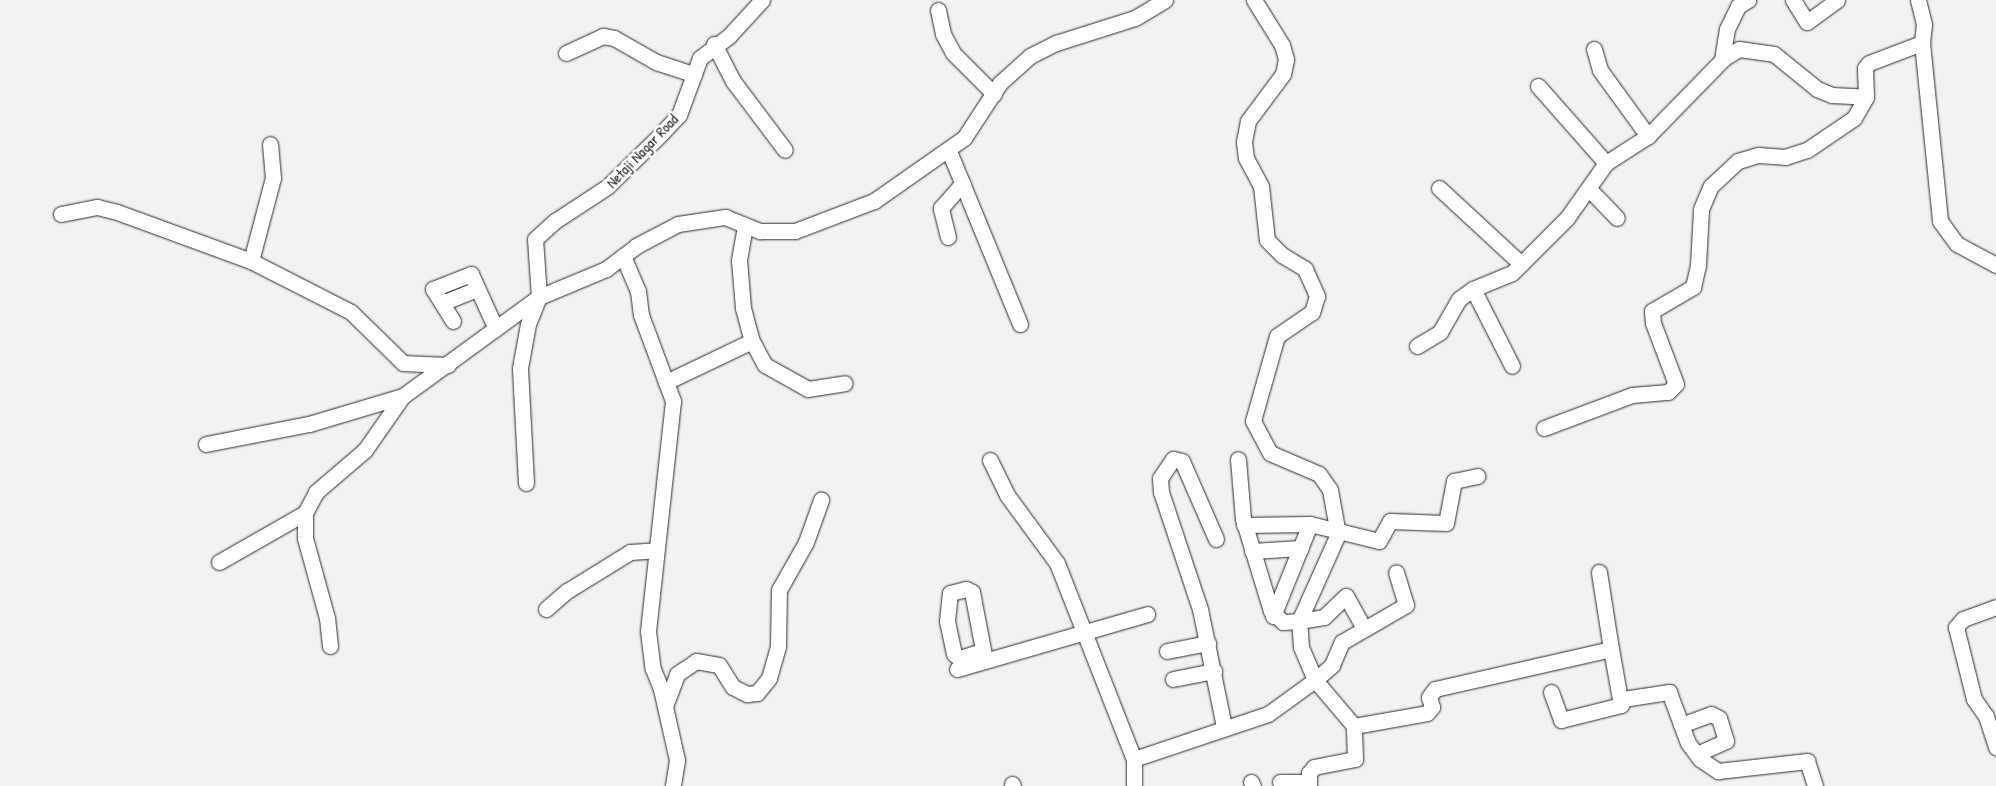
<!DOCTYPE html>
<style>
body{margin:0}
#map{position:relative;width:1996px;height:786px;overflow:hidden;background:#f2f2f2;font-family:"Patrick Hand",sans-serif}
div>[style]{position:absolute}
.roads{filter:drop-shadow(0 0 1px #2b2b2b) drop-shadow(0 0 1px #2b2b2b)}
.minor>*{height:15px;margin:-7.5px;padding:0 7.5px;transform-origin:7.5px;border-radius:7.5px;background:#fff}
span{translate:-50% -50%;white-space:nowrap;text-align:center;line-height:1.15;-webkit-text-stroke:5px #fff;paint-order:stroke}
.street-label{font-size:15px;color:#2b2b2b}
</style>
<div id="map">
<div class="roads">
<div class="minor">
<div style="left:1254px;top:0;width:53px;rotate:58.1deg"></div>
<div style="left:1282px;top:45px;width:15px;rotate:74deg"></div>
<div style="left:1286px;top:59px;width:15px;rotate:101deg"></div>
<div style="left:1283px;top:74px;width:59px;rotate:126.7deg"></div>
<div style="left:1248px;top:121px;width:21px;rotate:101deg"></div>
<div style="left:1244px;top:142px;width:16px;rotate:83deg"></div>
<div style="left:1246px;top:158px;width:32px;rotate:62deg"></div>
<div style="left:1261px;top:186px;width:54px;rotate:83.7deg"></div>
<div style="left:1267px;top:240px;width:21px;rotate:45deg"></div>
<div style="left:1282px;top:255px;width:27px;rotate:31deg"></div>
<div style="left:1305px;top:269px;width:30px;rotate:66deg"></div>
<div style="left:1317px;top:296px;width:17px;rotate:107deg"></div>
<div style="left:1312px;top:312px;width:42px;rotate:145.6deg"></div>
<div style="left:1277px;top:336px;width:88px;rotate:105.8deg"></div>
<div style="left:1253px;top:421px;width:36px;rotate:62deg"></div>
<div style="left:1270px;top:453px;width:53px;rotate:23.2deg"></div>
<div style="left:1319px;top:474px;width:19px;rotate:55deg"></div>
<div style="left:1330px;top:490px;width:45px;rotate:79.7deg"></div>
<div style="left:1338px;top:534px;width:95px;rotate:114.1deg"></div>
<div style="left:1299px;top:621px;width:25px;rotate:-9deg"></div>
<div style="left:1324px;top:617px;width:30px;rotate:-44deg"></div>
<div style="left:1346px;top:596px;width:37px;rotate:61deg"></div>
<div style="left:1793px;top:0;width:26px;rotate:58deg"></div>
<div style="left:1807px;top:22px;width:37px;rotate:-36deg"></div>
<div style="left:938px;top:10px;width:25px;rotate:78deg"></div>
<div style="left:943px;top:34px;width:21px;rotate:62deg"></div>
<div style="left:953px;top:53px;width:58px;rotate:45deg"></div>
<div style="left:1922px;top:43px;width:179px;rotate:84.2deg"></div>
<div style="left:1940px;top:221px;width:29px;rotate:54deg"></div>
<div style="left:1957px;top:244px;width:44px;rotate:28.3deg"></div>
<div style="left:714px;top:44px;width:42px;rotate:62.8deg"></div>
<div style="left:733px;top:81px;width:86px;rotate:53deg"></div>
<div style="left:1594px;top:49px;width:22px;rotate:74deg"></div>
<div style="left:1600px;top:70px;width:82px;rotate:54deg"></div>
<div style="left:1648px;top:136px;width:109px;rotate:-45.7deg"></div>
<div style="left:1724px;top:58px;width:17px;rotate:-31deg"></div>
<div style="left:1739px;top:49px;width:35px;rotate:8deg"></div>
<div style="left:1774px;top:54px;width:55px;rotate:39.1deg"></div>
<div style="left:1817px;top:89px;width:16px;rotate:22deg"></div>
<div style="left:1832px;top:95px;width:34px;rotate:3deg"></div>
<div style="left:566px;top:53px;width:41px;rotate:-24.7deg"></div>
<div style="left:603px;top:36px;width:11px;rotate:10deg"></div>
<div style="left:614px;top:38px;width:48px;rotate:29.7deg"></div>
<div style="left:656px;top:62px;width:40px;rotate:18deg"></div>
<div style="left:1722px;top:60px;width:31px;rotate:-81deg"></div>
<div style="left:1727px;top:29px;width:25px;rotate:-64deg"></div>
<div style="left:1738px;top:6px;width:12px;rotate:-31deg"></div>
<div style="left:1538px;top:86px;width:103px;rotate:48.6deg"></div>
<div style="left:949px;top:151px;width:187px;rotate:67.7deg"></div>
<div style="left:1439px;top:188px;width:112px;rotate:42.8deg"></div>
<div style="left:1589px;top:189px;width:40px;rotate:46deg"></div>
<div style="left:61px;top:214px;width:37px;rotate:-11deg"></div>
<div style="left:97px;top:207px;width:21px;rotate:14deg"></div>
<div style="left:117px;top:212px;width:143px;rotate:20.1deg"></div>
<div style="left:251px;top:261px;width:112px;rotate:27deg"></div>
<div style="left:351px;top:312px;width:73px;rotate:44.4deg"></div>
<div style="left:403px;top:363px;width:45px;rotate:2.5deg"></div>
<div style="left:745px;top:226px;width:35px;rotate:100deg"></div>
<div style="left:739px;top:260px;width:48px;rotate:85.2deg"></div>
<div style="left:743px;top:308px;width:34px;rotate:75deg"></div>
<div style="left:752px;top:341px;width:27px;rotate:62deg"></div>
<div style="left:765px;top:365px;width:49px;rotate:29.2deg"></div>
<div style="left:808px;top:389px;width:37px;rotate:-9deg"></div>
<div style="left:948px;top:237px;width:30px;rotate:-104deg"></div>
<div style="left:941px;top:208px;width:33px;rotate:-49deg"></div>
<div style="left:623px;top:256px;width:38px;rotate:67deg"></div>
<div style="left:638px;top:291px;width:24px;rotate:83deg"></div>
<div style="left:641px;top:315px;width:92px;rotate:69.6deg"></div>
<div style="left:673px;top:401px;width:231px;rotate:96.2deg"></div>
<div style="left:648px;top:631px;width:38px;rotate:83deg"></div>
<div style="left:653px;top:669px;width:22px;rotate:68deg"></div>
<div style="left:661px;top:689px;width:73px;rotate:77.3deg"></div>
<div style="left:677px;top:760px;width:26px;rotate:99deg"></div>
<div style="left:251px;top:261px;width:86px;rotate:-75.2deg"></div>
<div style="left:273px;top:178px;width:34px;rotate:-95deg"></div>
<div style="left:1473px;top:289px;width:86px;rotate:63.1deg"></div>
<div style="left:442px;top:303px;width:37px;rotate:-22deg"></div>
<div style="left:453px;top:321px;width:38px;rotate:-122deg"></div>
<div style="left:433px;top:289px;width:41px;rotate:-21.5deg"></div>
<div style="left:471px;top:274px;width:60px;rotate:65.6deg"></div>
<div style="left:1417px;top:346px;width:27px;rotate:-31deg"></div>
<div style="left:1440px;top:332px;width:38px;rotate:-60deg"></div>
<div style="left:1459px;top:299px;width:17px;rotate:-36deg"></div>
<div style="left:1473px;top:289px;width:42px;rotate:-22.3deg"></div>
<div style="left:1512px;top:273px;width:78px;rotate:-45deg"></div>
<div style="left:1567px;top:218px;width:67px;rotate:-54.7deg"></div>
<div style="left:1606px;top:163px;width:50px;rotate:-32.7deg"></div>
<div style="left:666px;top:382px;width:95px;rotate:-25.5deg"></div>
<div style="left:1544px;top:428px;width:94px;rotate:-20.6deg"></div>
<div style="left:1632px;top:395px;width:36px;rotate:-5deg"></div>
<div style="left:1668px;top:392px;width:11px;rotate:-45deg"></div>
<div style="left:1676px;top:384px;width:65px;rotate:-110.7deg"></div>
<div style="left:1653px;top:323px;width:12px;rotate:-95deg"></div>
<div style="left:1652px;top:311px;width:48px;rotate:-30.3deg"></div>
<div style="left:1693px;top:287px;width:23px;rotate:-77deg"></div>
<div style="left:1698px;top:265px;width:56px;rotate:-86.9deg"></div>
<div style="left:1701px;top:209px;width:25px;rotate:-67deg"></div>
<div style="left:1711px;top:186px;width:37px;rotate:-43deg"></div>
<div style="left:1738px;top:161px;width:21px;rotate:-17deg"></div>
<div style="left:1758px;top:155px;width:27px;rotate:4deg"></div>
<div style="left:1785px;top:157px;width:23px;rotate:-18deg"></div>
<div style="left:1807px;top:150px;width:57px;rotate:-34.2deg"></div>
<div style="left:1854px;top:118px;width:24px;rotate:-60deg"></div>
<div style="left:1866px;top:97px;width:29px;rotate:-92deg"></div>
<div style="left:1865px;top:68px;width:6px;rotate:-51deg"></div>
<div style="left:1869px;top:63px;width:57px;rotate:-20.7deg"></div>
<div style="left:1922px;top:43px;width:19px;rotate:-84deg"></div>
<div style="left:1924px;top:24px;width:25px;rotate:-104deg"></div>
<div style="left:206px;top:444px;width:105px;rotate:-11deg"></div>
<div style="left:309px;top:424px;width:98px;rotate:-16.6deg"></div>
<div style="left:403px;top:396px;width:168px;rotate:-36.1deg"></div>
<div style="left:539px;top:297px;width:73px;rotate:-22.7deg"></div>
<div style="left:606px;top:269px;width:38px;rotate:-37deg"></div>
<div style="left:636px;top:246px;width:47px;rotate:-27.6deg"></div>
<div style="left:678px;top:224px;width:48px;rotate:-8.5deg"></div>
<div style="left:725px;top:217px;width:38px;rotate:22deg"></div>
<div style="left:760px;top:231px;width:35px"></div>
<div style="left:795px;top:231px;width:85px;rotate:-20.8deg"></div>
<div style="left:874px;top:201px;width:110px;rotate:-35deg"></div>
<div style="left:964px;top:138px;width:66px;rotate:-56.8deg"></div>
<div style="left:1000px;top:83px;width:40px;rotate:-42deg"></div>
<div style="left:1030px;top:56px;width:29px;rotate:-27deg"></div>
<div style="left:1056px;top:43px;width:83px;rotate:-17.6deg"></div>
<div style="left:1135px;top:18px;width:35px;rotate:-31deg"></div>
<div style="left:990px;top:460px;width:39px;rotate:64deg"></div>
<div style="left:1007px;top:495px;width:84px;rotate:53.7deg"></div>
<div style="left:1057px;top:563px;width:211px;rotate:68.6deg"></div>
<div style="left:1134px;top:759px;width:27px;rotate:90deg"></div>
<div style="left:526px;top:483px;width:115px;rotate:-93deg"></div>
<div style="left:520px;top:368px;width:45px;rotate:-79.7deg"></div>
<div style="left:528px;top:324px;width:29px;rotate:-68deg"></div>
<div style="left:539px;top:297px;width:58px;rotate:-93.9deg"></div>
<div style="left:535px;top:239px;width:27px;rotate:-42deg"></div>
<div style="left:555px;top:221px;width:62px;rotate:-33.2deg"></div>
<div style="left:607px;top:187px;width:76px;rotate:-44.5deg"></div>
<div style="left:661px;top:134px;width:26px;rotate:-47deg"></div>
<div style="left:679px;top:115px;width:61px;rotate:-69.8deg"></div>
<div style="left:700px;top:58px;width:36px;rotate:-37deg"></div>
<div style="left:729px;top:36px;width:49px;rotate:-47.5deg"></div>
<div style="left:1244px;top:525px;width:66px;rotate:-0.9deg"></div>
<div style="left:1310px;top:524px;width:71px;rotate:13.8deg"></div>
<div style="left:1379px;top:541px;width:23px;rotate:-61deg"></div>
<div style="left:1390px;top:521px;width:56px;rotate:2deg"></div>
<div style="left:1446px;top:523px;width:43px;rotate:-79.2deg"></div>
<div style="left:1454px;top:481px;width:24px;rotate:-12deg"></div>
<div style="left:1216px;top:539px;width:85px;rotate:-113.6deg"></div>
<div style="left:1182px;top:461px;width:9px;rotate:-167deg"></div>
<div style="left:1173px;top:459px;width:23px;rotate:124deg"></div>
<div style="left:1160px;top:478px;width:14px;rotate:86deg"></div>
<div style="left:1161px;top:492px;width:123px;rotate:71.6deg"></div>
<div style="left:1200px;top:609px;width:120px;rotate:78.5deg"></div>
<div style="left:1252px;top:551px;width:49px;rotate:-3.5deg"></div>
<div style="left:219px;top:562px;width:99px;rotate:-29.7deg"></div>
<div style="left:1996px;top:607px;width:35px;rotate:160deg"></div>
<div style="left:1963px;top:619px;width:11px;rotate:131deg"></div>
<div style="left:1956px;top:627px;width:74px;rotate:76deg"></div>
<div style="left:1974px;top:699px;width:21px;rotate:55deg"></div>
<div style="left:1986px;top:716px;width:33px;rotate:72deg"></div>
<div style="left:546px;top:609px;width:28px;rotate:-41deg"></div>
<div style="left:567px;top:591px;width:74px;rotate:-31.8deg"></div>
<div style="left:630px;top:552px;width:26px;rotate:-4deg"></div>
<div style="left:1273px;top:616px;width:99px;rotate:-68.1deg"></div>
<div style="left:330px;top:646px;width:28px;rotate:-96deg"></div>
<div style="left:327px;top:618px;width:83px;rotate:-105.4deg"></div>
<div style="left:305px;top:538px;width:25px;rotate:-90deg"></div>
<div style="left:305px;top:513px;width:24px;rotate:-62deg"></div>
<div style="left:316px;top:492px;width:65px;rotate:-40.6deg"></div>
<div style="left:365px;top:450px;width:65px;rotate:-55.1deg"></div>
<div style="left:1167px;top:651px;width:42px;rotate:-11deg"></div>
<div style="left:979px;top:652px;width:21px;rotate:163deg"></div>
<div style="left:959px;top:658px;width:6px;rotate:-141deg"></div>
<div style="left:954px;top:654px;width:34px;rotate:-102deg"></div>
<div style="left:947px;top:621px;width:28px;rotate:-84deg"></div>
<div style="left:950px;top:593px;width:16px;rotate:-14deg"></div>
<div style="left:966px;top:589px;width:7px;rotate:27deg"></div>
<div style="left:972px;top:592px;width:69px;rotate:79.2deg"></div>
<div style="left:957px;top:669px;width:198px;rotate:-16.1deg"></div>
<div style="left:1173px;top:679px;width:42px;rotate:-11deg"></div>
<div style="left:1551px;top:692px;width:30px;rotate:70deg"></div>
<div style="left:1561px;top:720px;width:62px;rotate:-14deg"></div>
<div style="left:1621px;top:705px;width:57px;rotate:-100.1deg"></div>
<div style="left:1623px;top:699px;width:47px;rotate:-8.7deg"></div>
<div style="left:1669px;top:692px;width:54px;rotate:69.6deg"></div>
<div style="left:1688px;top:743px;width:20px;rotate:53deg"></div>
<div style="left:1700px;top:759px;width:22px;rotate:34deg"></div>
<div style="left:1718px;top:771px;width:90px;rotate:-6.4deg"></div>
<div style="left:1807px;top:761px;width:26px;rotate:72deg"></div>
<div style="left:665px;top:706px;width:34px;rotate:-69deg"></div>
<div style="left:677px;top:674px;width:23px;rotate:-34deg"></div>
<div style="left:696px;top:661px;width:23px;rotate:10deg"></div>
<div style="left:719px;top:665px;width:26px;rotate:58deg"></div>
<div style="left:733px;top:687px;width:16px;rotate:27deg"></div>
<div style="left:747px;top:694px;width:10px;rotate:-6deg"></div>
<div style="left:757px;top:693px;width:19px;rotate:-51deg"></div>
<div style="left:769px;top:678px;width:33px;rotate:-74deg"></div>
<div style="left:778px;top:646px;width:56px;rotate:-89deg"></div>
<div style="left:779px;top:590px;width:55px;rotate:-60.6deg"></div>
<div style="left:806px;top:542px;width:45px;rotate:-70.3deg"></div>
<div style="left:1681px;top:725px;width:32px;rotate:-20deg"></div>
<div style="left:1711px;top:714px;width:9px;rotate:27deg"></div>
<div style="left:1719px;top:718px;width:24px;rotate:73deg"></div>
<div style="left:1726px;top:741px;width:32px;rotate:156deg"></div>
<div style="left:1354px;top:726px;width:74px;rotate:-10.1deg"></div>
<div style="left:1427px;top:713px;width:8px;rotate:-50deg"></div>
<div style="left:1432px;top:707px;width:10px;rotate:-107deg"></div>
<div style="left:1429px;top:697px;width:10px;rotate:-53deg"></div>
<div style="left:1435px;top:689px;width:180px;rotate:-12.8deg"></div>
<div style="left:1611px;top:649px;width:78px;rotate:-98.9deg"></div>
<div style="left:1134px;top:759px;width:141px;rotate:-18.6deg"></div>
<div style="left:1268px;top:714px;width:58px;rotate:-35.9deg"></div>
<div style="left:1315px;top:680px;width:36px;rotate:-113deg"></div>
<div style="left:1301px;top:647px;width:26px;rotate:-94deg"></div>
<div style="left:1299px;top:621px;width:16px;rotate:176deg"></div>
<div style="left:1283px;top:622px;width:16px;rotate:-137deg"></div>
<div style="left:1271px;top:611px;width:96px;rotate:-106.9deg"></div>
<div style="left:1243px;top:519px;width:60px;rotate:-94.8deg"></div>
<div style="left:1251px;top:782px;width:4px;rotate:63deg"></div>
<div style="left:1280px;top:782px;width:29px"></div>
<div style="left:1012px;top:784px;width:2px;rotate:63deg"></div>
<div style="left:1309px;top:786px;width:13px;rotate:-90deg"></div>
<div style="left:1309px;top:773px;width:8px;rotate:-50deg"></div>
<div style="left:1314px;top:767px;width:42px;rotate:-11deg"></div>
<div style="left:1355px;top:759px;width:33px;rotate:-92deg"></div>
<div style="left:1354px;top:726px;width:60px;rotate:-130.3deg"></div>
<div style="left:1315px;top:680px;width:23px;rotate:-41deg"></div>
<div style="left:1332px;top:665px;width:25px;rotate:-67deg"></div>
<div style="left:1342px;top:642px;width:74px;rotate:-30deg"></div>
<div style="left:1406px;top:605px;width:34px;rotate:-107deg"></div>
</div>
</div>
<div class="street-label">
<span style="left:642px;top:151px;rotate:-46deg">Netaji Nagar Road</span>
</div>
</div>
